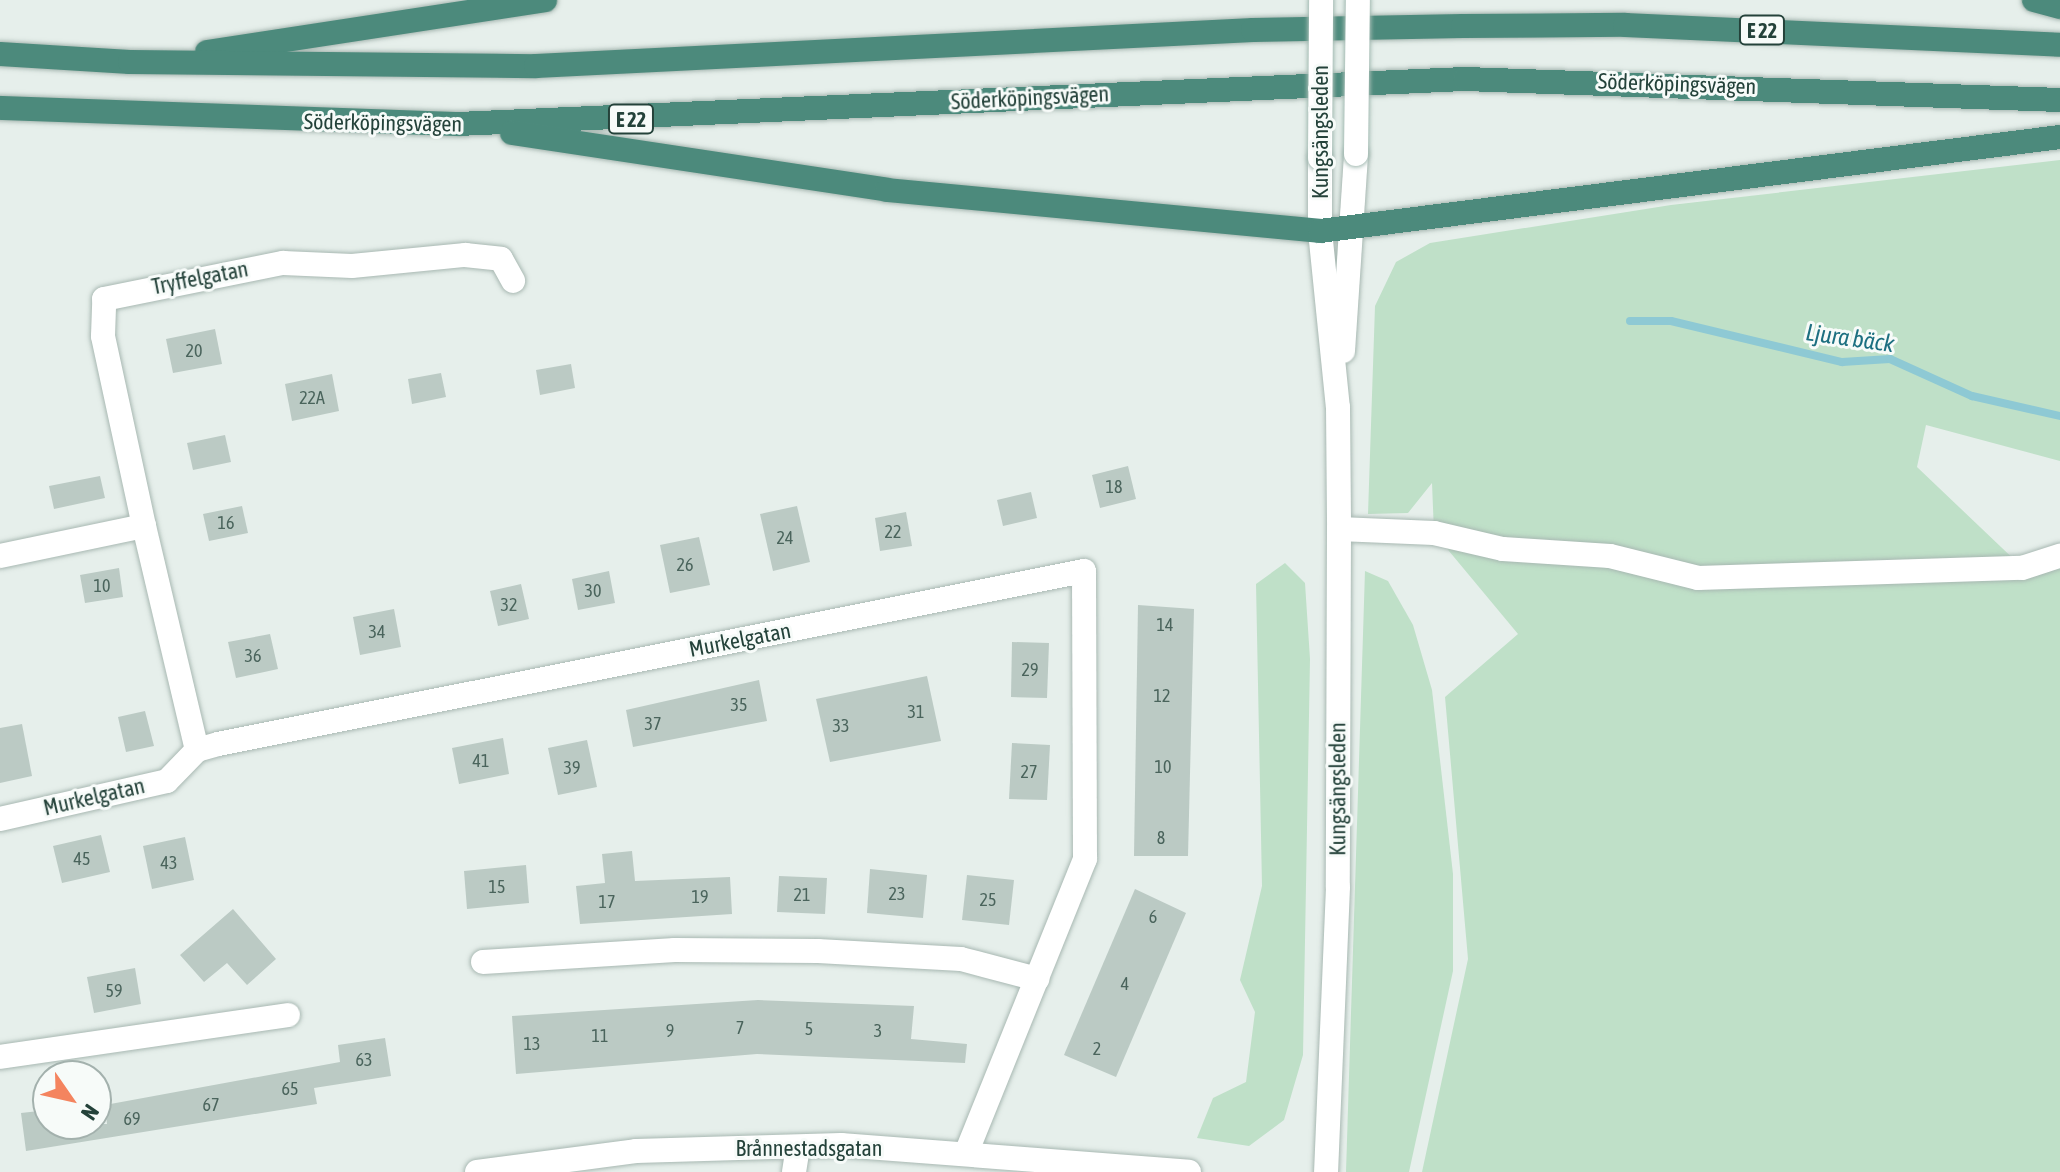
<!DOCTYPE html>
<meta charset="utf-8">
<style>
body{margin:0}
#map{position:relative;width:2060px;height:1172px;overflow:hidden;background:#e6efeb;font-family:"Asap Condensed",sans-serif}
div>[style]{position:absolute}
.green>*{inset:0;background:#bfe0c8}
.stream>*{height:8px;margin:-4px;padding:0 4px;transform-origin:4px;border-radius:4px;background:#8ec9d4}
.building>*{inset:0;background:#bbcac4}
.roads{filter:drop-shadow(0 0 2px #a8b8b2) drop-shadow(0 0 2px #a8b8b2)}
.minor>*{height:24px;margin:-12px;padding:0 12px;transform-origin:12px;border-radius:12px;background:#fff}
.secondary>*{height:24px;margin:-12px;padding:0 12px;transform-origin:12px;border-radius:12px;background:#fff}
.trunk>*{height:24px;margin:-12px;padding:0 12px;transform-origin:12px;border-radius:12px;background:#4c8a7c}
.bridges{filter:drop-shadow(0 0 2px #a4bbb3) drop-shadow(0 0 2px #a4bbb3)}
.secondary-bridge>*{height:24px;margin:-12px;padding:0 12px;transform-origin:12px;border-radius:12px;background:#fff}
span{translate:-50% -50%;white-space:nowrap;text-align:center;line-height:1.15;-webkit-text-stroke:6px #f7fbf9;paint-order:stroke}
.number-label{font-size:18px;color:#4a645c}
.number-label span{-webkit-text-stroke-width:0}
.shield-label span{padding:2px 6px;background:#f7fbf9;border:2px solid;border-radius:6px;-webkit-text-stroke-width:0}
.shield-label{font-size:20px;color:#24423a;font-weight:700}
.street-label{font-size:22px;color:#24423a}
.water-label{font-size:24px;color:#1c6f80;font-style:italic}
.north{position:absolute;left:32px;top:1060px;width:80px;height:80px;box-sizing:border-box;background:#f7fbf9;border:2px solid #a3b1ad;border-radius:50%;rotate:124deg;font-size:22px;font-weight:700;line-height:32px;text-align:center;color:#24423a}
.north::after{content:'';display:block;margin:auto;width:28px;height:36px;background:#f4845f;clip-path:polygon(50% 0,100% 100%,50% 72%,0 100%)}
</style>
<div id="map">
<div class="green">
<div style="clip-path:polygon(2060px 160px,2060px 461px,1926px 425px,1917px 467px,2022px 567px,2060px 556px,2060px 1172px,1422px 1172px,1468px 959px,1445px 697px,1518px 634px,1434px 533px,1432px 483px,1408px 513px,1368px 514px,1375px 306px,1396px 262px,1430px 243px,1671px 205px)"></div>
<div style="clip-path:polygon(1285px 563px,1305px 583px,1310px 659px,1303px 1055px,1284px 1120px,1249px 1146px,1197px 1138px,1213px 1098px,1246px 1082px,1255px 1012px,1240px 980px,1262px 886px,1256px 584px)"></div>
<div style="clip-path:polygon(1365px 571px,1388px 581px,1413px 625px,1432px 690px,1453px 874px,1453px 971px,1409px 1172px,1346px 1172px)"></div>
</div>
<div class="stream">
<div style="left:1630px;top:321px;width:41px"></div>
<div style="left:1671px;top:321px;width:176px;rotate:13.5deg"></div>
<div style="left:1842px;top:362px;width:48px;rotate:-3.6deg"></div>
<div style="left:1890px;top:359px;width:90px;rotate:24.3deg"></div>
<div style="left:1972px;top:396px;width:90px;rotate:12.8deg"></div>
</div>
<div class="building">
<div style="clip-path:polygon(215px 329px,222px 364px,173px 373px,166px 339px)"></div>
<div style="clip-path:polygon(571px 364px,575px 388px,540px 395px,536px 370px)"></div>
<div style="clip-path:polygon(441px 373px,446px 397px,412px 404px,408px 379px)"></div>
<div style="clip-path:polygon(332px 374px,339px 411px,292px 421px,285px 384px)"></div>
<div style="clip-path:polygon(225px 435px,231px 462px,193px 470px,187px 443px)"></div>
<div style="clip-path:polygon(1128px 466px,1136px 499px,1100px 508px,1092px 475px)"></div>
<div style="clip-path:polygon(100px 476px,105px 498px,54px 509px,49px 486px)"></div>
<div style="clip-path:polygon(1031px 492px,1037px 518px,1003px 526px,997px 500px)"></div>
<div style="clip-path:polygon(242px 506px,248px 533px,209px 541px,203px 514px)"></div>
<div style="clip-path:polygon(797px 506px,810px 562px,773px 571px,760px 514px)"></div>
<div style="clip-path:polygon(906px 512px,912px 546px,880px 551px,875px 518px)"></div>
<div style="clip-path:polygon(699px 537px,710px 585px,670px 593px,660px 545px)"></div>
<div style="clip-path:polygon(119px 568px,123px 597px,85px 603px,80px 575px)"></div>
<div style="clip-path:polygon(609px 571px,615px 603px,578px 610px,572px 579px)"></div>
<div style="clip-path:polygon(521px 584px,529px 619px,498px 626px,490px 591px)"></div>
<div style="clip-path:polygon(1138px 605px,1194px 609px,1188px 856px,1134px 856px)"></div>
<div style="clip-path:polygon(394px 609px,401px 647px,360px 655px,353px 617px)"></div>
<div style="clip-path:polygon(270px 634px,278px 669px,236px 678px,228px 642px)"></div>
<div style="clip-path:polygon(1012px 642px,1049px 643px,1047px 698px,1011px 697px)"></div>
<div style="clip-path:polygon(927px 676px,941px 741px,830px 762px,816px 699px)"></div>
<div style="clip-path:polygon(759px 680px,767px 721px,633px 747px,626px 710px)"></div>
<div style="clip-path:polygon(145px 711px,154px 746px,126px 752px,118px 717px)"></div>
<div style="clip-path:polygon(22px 724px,32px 776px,0 783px,0 728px)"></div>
<div style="clip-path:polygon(503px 738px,509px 774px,459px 784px,452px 748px)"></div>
<div style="clip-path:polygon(587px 740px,597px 787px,558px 795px,548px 748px)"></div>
<div style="clip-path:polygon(1012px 743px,1050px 745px,1047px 800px,1009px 799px)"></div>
<div style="clip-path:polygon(101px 835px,110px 872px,62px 883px,53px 846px)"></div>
<div style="clip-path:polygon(185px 837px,194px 880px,152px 889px,143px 846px)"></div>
<div style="clip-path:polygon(632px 851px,635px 881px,730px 877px,732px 914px,580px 924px,576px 886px,605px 883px,602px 854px)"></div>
<div style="clip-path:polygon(526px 865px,529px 903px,467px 909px,464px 871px)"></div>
<div style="clip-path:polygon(870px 869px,927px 875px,923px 918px,867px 913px)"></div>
<div style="clip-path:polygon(967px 875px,1014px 880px,1009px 925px,962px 920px)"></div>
<div style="clip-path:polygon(779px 876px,827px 878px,825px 914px,777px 912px)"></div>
<div style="clip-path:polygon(1135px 889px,1186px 913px,1116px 1077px,1064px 1055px)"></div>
<div style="clip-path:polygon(233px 909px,276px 959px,247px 985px,227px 963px,204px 982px,180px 955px)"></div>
<div style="clip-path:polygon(135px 968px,141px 1004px,94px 1013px,87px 977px)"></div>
<div style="clip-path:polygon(758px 1000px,914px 1006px,911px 1039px,967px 1044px,965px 1063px,757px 1054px,516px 1074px,512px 1016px)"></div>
<div style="clip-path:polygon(385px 1038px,391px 1076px,314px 1088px,317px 1104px,26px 1151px,21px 1113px,48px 1110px,48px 1124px,107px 1124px,105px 1105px,340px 1062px,338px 1045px)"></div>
</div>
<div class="roads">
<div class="minor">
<div style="left:144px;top:526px;width:230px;rotate:76.7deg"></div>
<div style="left:1339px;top:529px;width:95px;rotate:2.4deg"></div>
<div style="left:1434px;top:533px;width:71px;rotate:13.1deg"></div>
<div style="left:1503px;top:549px;width:107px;rotate:3.7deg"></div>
<div style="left:1610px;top:556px;width:91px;rotate:14deg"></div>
<div style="left:1698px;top:578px;width:324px;rotate:-1.8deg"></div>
<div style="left:2022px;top:568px;width:40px;rotate:-18deg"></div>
<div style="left:0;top:556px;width:147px;rotate:-11.8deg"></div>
<div style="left:144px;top:526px;width:194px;rotate:-102.2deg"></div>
<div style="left:103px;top:336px;width:37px;rotate:-88deg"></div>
<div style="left:104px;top:299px;width:183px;rotate:-11.4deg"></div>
<div style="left:283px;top:263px;width:69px;rotate:2.5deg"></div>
<div style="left:352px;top:266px;width:114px;rotate:-5.6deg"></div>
<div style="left:465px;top:255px;width:36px;rotate:6deg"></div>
<div style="left:501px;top:259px;width:25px;rotate:61deg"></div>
<div style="left:0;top:819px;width:171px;rotate:-12.8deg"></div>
<div style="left:167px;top:781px;width:43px;rotate:-45.9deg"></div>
<div style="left:197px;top:750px;width:22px;rotate:-16deg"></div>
<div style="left:218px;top:744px;width:883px;rotate:-11.3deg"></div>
<div style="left:1084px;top:571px;width:288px;rotate:89.8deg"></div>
<div style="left:1085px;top:859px;width:317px;rotate:112deg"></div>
<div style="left:483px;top:962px;width:192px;rotate:-3.6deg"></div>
<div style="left:675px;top:950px;width:143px;rotate:0.4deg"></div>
<div style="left:818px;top:951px;width:143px;rotate:3.2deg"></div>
<div style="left:961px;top:959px;width:79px;rotate:14.7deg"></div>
<div style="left:0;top:1057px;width:291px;rotate:-8.3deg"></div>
<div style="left:477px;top:1172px;width:160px;rotate:-7.5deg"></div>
<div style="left:636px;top:1151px;width:205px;rotate:-1.7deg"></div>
<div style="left:841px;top:1145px;width:349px;rotate:4.4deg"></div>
<div style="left:794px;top:1172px;width:25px;rotate:-81deg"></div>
</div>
<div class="secondary">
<div style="left:1320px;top:158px;width:73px;rotate:90deg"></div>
<div style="left:1320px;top:231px;width:177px;rotate:84.2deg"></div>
<div style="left:1338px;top:407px;width:122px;rotate:89.5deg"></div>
<div style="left:1339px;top:529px;width:358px;rotate:90.2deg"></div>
<div style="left:1338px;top:887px;width:285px;rotate:92.4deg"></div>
<div style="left:1343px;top:351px;width:197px;rotate:-86.2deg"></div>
</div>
<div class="trunk">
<div style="left:2034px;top:0;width:27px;rotate:15deg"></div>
<div style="left:207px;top:52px;width:342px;rotate:-8.7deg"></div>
<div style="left:0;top:54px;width:130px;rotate:3.5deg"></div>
<div style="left:130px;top:62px;width:406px;rotate:0.6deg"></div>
<div style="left:536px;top:66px;width:718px;rotate:-2.87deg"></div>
<div style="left:1253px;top:30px;width:210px;rotate:-1.1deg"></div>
<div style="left:1463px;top:26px;width:162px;rotate:-0.4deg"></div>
<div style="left:1625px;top:25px;width:435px;rotate:2.6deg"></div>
<div style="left:0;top:108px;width:458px;rotate:2deg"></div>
<div style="left:458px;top:124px;width:1008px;rotate:-2.56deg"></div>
<div style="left:1465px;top:79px;width:595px;rotate:2.02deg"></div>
<div style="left:512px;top:133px;width:379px;rotate:8.6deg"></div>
<div style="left:887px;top:190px;width:435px;rotate:5.4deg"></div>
<div style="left:1320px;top:231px;width:746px;rotate:-7.24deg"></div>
</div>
</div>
<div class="bridges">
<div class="secondary-bridge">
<div style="left:1356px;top:154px;width:154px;rotate:-89.3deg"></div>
<div style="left:1320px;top:158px;width:158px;rotate:-89.6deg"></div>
</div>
</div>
<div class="number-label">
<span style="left:194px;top:351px">20</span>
<span style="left:312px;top:398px">22A</span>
<span style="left:1114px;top:487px">18</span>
<span style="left:226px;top:523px">16</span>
<span style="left:893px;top:532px">22</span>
<span style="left:785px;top:538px">24</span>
<span style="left:685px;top:565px">26</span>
<span style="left:102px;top:586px">10</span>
<span style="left:593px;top:591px">30</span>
<span style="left:509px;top:605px">32</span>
<span style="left:1165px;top:625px">14</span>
<span style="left:377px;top:632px">34</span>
<span style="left:253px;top:656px">36</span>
<span style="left:1030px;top:670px">29</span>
<span style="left:1162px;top:696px">12</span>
<span style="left:739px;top:705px">35</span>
<span style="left:916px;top:712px">31</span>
<span style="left:653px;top:724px">37</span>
<span style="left:841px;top:726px">33</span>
<span style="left:481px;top:761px">41</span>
<span style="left:1163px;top:767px">10</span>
<span style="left:572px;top:768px">39</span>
<span style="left:1029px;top:772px">27</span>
<span style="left:1161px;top:838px">8</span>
<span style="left:82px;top:859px">45</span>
<span style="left:169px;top:863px">43</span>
<span style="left:497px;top:887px">15</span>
<span style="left:897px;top:894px">23</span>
<span style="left:802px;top:895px">21</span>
<span style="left:700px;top:897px">19</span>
<span style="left:988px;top:900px">25</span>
<span style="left:607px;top:902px">17</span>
<span style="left:1153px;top:917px">6</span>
<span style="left:1125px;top:984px">4</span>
<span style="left:114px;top:991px">59</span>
<span style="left:740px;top:1028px">7</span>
<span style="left:809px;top:1029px">5</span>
<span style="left:670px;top:1031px">9</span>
<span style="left:878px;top:1031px">3</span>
<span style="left:600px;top:1036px">11</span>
<span style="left:532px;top:1044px">13</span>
<span style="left:1097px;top:1049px">2</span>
<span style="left:364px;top:1060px">63</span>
<span style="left:290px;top:1089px">65</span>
<span style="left:211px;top:1105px">67</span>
<span style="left:132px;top:1119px">69</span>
</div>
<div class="shield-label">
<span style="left:1762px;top:30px">E 22</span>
<span style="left:631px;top:119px">E 22</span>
</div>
<div class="street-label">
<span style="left:1677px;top:84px;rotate:2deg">Söderköpingsvägen</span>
<span style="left:1030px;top:98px;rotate:-3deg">Söderköpingsvägen</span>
<span style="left:383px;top:123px;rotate:1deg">Söderköpingsvägen</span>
<span style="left:1321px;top:132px;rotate:-90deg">Kungsängsleden</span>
<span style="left:200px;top:278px;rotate:-11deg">Tryffelgatan</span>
<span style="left:740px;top:640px;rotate:-11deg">Murkelgatan</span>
<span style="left:1338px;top:789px;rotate:-90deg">Kungsängsleden</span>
<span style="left:94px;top:797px;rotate:-13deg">Murkelgatan</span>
<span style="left:809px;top:1149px">Brånnestadsgatan</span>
</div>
<div class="water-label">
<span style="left:1850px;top:338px;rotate:8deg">Ljura bäck</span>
</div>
<div class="north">N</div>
</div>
